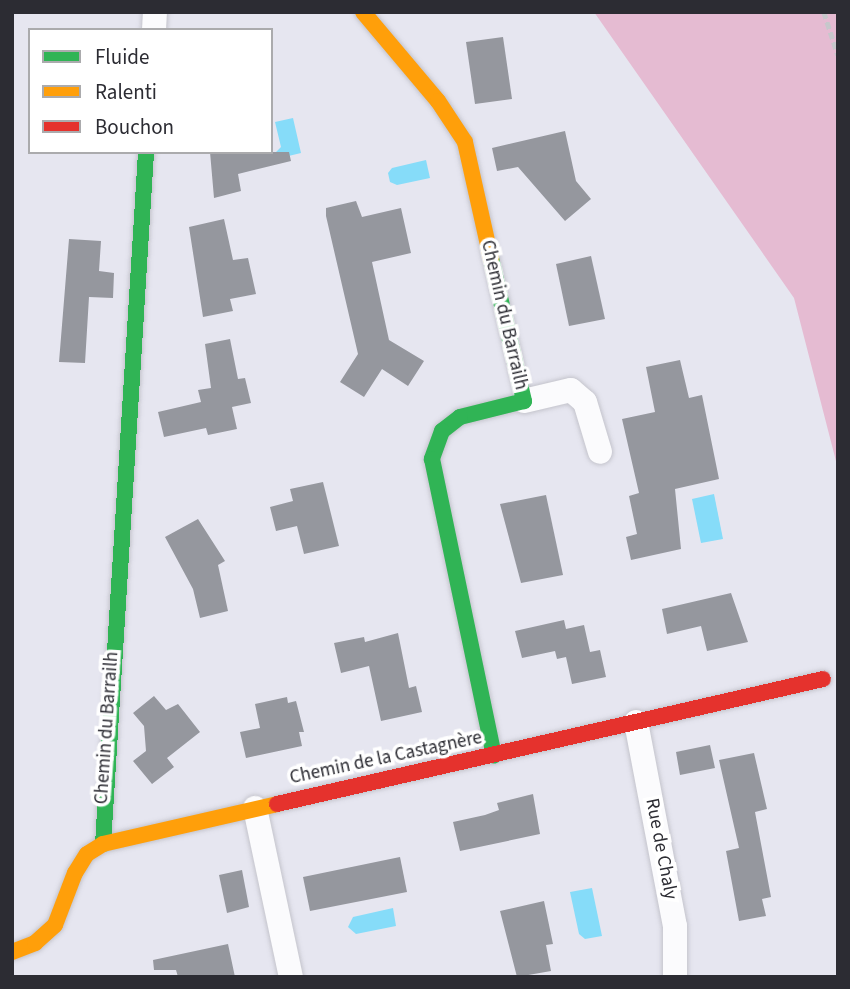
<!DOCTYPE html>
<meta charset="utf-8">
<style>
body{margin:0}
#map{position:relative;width:850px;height:989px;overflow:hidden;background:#e6e6f0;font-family:"Source Sans 3",sans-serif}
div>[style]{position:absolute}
.green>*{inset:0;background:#e5bbd2}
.water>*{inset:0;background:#86dcf9}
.building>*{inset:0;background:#95979e}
.path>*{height:4.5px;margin-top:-2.25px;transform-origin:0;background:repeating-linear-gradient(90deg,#c7c7cb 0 7px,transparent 0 10.5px)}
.roads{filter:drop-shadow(0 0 2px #c4c4cc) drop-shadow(0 0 2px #c4c4cc)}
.street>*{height:24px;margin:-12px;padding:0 12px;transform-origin:12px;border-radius:12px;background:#fbfbfd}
.fast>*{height:16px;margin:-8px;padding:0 8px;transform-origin:8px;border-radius:8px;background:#30b455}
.slow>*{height:16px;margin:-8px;padding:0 8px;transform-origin:8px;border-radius:8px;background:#ff9f0a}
.jam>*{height:16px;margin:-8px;padding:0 8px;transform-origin:8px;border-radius:8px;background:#e5322d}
span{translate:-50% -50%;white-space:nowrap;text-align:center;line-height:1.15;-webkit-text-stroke:7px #fff;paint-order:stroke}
.street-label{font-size:19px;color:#2c2c33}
.frame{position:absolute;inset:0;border:14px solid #2c2c33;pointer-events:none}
.legend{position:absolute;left:28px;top:28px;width:245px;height:126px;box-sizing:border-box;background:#fff;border:2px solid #ababad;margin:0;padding:9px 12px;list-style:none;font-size:21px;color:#2c2c33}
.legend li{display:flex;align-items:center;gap:14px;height:35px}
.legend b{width:35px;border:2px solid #ababad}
</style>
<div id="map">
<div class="green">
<div style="clip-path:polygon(594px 12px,838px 12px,838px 469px,794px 298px)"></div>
</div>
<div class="water">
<div style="clip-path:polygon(293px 118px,301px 153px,276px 159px,275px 153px,281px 147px,275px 122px)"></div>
<div style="clip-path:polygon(426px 160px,430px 178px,397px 185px,390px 182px,388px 173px,392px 168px)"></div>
<div style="clip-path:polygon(714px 494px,723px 539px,701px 543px,692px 499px)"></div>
<div style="clip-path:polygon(592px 888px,602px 936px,585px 939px,579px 934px,570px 892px)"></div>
<div style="clip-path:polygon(393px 908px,396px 926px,356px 934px,348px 927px,353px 917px)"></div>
</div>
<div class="building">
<div style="clip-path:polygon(503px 37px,512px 99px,475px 104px,466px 42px)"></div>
<div style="clip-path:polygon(565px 131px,576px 181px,591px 199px,565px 221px,518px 167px,497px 171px,492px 148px)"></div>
<div style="clip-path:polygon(210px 152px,289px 152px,291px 161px,238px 174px,241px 191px,214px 198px)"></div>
<div style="clip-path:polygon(356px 201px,362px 217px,401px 208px,411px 253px,372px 262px,389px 340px,424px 361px,408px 386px,382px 369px,364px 397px,340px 382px,358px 354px,326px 216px,326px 208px)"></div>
<div style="clip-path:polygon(224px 219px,233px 260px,248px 258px,256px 294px,230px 299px,233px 311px,203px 317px,189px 227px)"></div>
<div style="clip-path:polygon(69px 239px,101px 241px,99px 271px,114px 273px,113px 298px,89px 297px,85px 363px,59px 362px)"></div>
<div style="clip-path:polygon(591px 256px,605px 319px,569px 326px,556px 264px)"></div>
<div style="clip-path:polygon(230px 339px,238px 379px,245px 378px,251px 403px,232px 407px,237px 429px,208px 435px,206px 428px,164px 437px,158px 412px,201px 402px,198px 390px,211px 388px,205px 344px)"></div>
<div style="clip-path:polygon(680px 360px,689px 398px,702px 395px,719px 479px,675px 489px,681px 549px,631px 560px,626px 537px,637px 534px,629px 496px,639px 493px,622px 419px,655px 412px,646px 367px)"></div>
<div style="clip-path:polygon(323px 482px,339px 546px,304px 554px,297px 526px,276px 531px,270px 507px,293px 501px,290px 489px)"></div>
<div style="clip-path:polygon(546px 495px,563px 575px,521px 583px,500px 504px)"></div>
<div style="clip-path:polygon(198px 519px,225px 561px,218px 565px,228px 611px,200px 618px,193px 589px,165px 537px)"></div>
<div style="clip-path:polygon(731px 593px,748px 642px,707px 651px,701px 626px,667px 634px,662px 609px)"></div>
<div style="clip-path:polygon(564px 620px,566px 629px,584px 625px,590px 652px,600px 650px,606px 677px,572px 684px,566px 657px,557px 659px,555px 651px,522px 658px,515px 631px)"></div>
<div style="clip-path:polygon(398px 633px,409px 688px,416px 686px,422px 712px,381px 721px,369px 666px,341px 673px,334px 643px,364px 637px,365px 642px)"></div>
<div style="clip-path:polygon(154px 696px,166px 710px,178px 704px,200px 732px,167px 758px,174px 767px,152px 784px,133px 761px,146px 751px,144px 726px,133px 713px)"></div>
<div style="clip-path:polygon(287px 697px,288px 703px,296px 701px,304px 732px,299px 732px,302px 746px,246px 758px,240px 732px,260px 728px,255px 704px)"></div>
<div style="clip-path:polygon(710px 745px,715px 768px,680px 775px,676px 752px)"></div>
<div style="clip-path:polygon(754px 753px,767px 809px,755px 812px,771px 897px,762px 899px,766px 916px,739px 921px,726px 851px,739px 848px,719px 760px)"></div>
<div style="clip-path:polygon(533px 794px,540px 834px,460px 851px,453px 822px,485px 815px,499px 810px,497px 803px)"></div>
<div style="clip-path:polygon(400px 857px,407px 892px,310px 911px,303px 877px)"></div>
<div style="clip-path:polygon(242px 870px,249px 907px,227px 913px,219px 875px)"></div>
<div style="clip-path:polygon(544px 901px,553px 944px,546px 945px,551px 971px,517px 977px,500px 911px)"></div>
<div style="clip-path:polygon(228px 944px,235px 977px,178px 977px,176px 970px,154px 970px,153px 960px)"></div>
</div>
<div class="path">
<div style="left:824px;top:12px;width:45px;rotate:72deg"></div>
</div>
<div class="roads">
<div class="street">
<div style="left:154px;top:30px;width:18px;rotate:-87deg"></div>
<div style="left:524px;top:401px;width:48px;rotate:-13.2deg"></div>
<div style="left:571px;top:390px;width:18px;rotate:41deg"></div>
<div style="left:585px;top:402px;width:52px;rotate:73.3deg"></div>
<div style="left:636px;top:722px;width:208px;rotate:79.2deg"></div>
<div style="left:675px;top:926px;width:51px;rotate:90deg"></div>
<div style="left:255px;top:808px;width:173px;rotate:78deg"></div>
</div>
<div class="fast">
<div style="left:491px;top:258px;width:147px;rotate:77deg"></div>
<div style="left:524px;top:401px;width:66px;rotate:166deg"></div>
<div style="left:460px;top:417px;width:23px;rotate:142deg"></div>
<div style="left:442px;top:431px;width:30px;rotate:110deg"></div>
<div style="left:432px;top:459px;width:303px;rotate:78.2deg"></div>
<div style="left:103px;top:844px;width:693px;rotate:-86.44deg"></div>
</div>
<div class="slow">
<div style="left:363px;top:12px;width:116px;rotate:49.9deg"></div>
<div style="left:438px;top:101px;width:49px;rotate:56.6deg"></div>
<div style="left:465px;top:142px;width:119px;rotate:77.4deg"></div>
<div style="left:12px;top:952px;width:25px;rotate:-21deg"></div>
<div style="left:35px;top:943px;width:27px;rotate:-42deg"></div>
<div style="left:55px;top:925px;width:56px;rotate:-69deg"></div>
<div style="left:75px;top:873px;width:22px;rotate:-58deg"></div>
<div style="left:87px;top:854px;width:19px;rotate:-32deg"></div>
<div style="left:103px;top:844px;width:179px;rotate:-12.9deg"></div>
</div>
<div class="jam">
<div style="left:277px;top:804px;width:560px;rotate:-12.89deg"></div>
</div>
</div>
<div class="street-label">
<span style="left:504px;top:315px;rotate:77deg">Chemin du Barrailh</span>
<span style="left:107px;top:728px;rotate:-86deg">Chemin du Barrailh</span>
<span style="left:386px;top:758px;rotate:-12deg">Chemin de la Castagnère</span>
<span style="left:661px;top:849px;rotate:79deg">Rue de Chaly</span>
</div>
<div class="frame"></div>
<ul class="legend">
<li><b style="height:9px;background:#30b455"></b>Fluide</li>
<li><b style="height:9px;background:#ff9f0a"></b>Ralenti</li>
<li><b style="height:9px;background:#e5322d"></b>Bouchon</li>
</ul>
</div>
